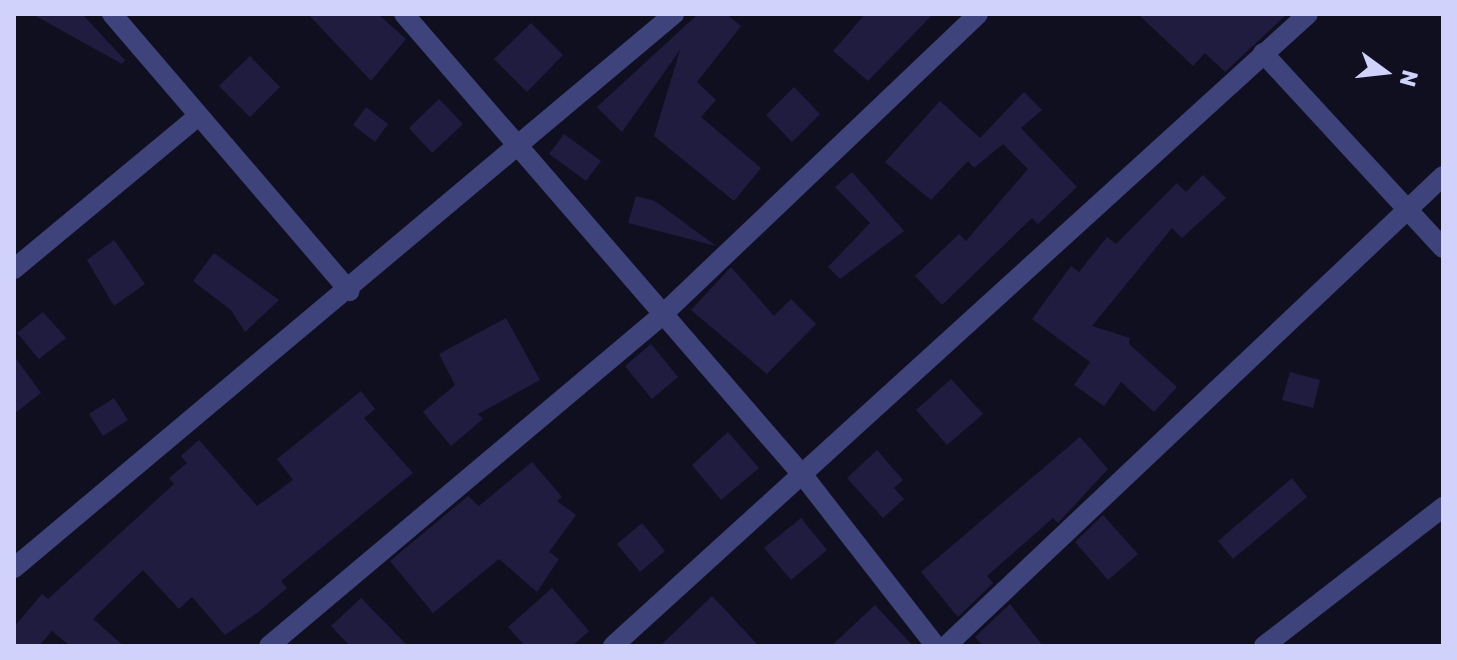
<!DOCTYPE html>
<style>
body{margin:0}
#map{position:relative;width:1457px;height:660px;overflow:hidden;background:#100f20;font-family:Rubik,sans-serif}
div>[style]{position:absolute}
.building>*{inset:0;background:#1f1c3f}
.minor>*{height:20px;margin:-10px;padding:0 10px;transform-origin:10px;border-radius:10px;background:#3e437b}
span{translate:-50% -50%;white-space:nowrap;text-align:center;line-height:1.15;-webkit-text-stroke:7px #100f20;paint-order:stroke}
.frame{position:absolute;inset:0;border:16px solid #d1d2fb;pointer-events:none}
.north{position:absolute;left:1345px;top:32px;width:80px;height:80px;-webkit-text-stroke:6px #100f20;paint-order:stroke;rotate:105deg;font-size:22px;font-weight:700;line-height:32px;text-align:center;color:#d1d2fb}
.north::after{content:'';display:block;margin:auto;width:28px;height:36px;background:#d1d2fb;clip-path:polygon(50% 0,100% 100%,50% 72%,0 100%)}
</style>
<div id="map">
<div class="building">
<div style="clip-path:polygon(32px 14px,82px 14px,125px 60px,122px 64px)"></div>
<div style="clip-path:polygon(308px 14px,378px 14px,406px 39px,371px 81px)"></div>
<div style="clip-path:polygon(698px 14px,726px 14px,741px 26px,697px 82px,716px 100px,701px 117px,761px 168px,734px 201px,654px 136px,680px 50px,622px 132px,597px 107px)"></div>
<div style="clip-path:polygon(865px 14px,933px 14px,868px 81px,833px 51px)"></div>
<div style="clip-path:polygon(1138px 14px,1287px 14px,1225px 72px,1205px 53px,1193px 66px)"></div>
<div style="clip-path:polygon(531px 23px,563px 55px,527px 92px,494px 59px)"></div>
<div style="clip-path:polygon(250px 56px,280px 87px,250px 117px,219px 86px)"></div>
<div style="clip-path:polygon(794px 87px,820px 114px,792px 142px,766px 115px)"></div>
<div style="clip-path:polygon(1024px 92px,1042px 110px,1021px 128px,1077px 187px,1038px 224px,1032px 218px,942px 305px,915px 276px,959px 234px,966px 241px,1028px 169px,1003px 144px,974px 168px,968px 161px,931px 200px,885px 162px,940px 101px,980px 138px)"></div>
<div style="clip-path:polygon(439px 99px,463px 124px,432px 153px,409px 128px)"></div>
<div style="clip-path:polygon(366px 107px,388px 124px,375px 142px,353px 125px)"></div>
<div style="clip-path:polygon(564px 134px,601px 161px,586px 181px,549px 154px)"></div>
<div style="clip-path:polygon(852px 172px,904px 231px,840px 279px,828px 267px,870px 223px,835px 187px)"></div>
<div style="clip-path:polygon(1203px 175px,1226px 198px,1182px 238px,1172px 228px,1092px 326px,1130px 338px,1129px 344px,1177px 387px,1154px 412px,1121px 382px,1104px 406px,1074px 385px,1090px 362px,1032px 319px,1071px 266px,1079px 272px,1107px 237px,1116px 244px,1177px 183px,1186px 192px)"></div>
<div style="clip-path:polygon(636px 196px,655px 201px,716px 246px,628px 223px)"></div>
<div style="clip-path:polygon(114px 240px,145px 284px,114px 306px,87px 260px)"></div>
<div style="clip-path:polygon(214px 253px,279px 300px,245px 332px,231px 310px,193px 281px)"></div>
<div style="clip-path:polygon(731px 267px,774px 316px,791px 299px,816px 324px,767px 374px,691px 310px)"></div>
<div style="clip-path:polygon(43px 312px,66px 338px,39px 359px,17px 333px)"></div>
<div style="clip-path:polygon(506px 318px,540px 380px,478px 414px,483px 419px,451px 446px,423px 412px,455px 385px,439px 354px)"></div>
<div style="clip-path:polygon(651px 344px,678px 377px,652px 399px,625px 366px)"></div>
<div style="clip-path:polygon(14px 356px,41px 393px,14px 414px)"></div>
<div style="clip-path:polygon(1290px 372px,1320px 380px,1313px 408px,1282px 400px)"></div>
<div style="clip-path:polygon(951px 379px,983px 414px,947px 445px,916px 410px)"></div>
<div style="clip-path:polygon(361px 391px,375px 409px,364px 418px,413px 473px,281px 581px,287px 588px,257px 613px,225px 635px,192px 597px,179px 609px,143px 570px,93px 619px,124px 646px,70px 646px,52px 631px,39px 646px,14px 646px,14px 627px,42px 594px,48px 599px,174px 484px,169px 478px,187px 463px,181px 456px,199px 440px,257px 506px,293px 480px,277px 459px)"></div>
<div style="clip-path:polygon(114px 398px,128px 420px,103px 436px,89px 414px)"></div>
<div style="clip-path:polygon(728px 432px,759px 468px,721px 500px,692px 465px)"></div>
<div style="clip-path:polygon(1080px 437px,1108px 469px,1058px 523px,1053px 518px,987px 576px,993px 583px,958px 617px,921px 572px)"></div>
<div style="clip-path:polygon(877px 450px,903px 480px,894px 488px,904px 499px,883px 518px,847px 478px)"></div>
<div style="clip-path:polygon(532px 462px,562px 497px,557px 501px,576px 515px,549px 552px,559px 559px,537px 592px,499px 559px,433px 613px,390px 561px,468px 496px,479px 506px)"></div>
<div style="clip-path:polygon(1292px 478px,1307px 497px,1233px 559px,1218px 541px)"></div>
<div style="clip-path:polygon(1103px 515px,1138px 554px,1108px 580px,1075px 542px)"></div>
<div style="clip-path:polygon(801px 518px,827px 550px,791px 580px,764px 548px)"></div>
<div style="clip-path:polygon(642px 523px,665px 551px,640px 572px,617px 544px)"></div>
<div style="clip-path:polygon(552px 588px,589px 631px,572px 646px,525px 646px,508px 627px)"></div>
<div style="clip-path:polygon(712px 596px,759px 646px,660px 646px)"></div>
<div style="clip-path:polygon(361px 598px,408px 646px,350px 646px,331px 626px)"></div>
<div style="clip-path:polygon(1010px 604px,1043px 646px,983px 646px,975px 637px)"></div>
<div style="clip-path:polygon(875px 605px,913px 646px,831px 646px)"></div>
</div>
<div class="minor">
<div style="left:112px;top:14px;width:365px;rotate:49.4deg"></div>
<div style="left:404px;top:14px;width:613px;rotate:49.17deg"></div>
<div style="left:805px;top:478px;width:213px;rotate:52.1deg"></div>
<div style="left:1263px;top:53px;width:265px;rotate:47.3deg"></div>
<div style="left:14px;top:269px;width:239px;rotate:-39.7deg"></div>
<div style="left:14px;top:568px;width:862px;rotate:-40.01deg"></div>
<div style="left:269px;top:646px;width:511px;rotate:-40.08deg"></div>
<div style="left:660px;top:317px;width:439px;rotate:-43.6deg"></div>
<div style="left:613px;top:646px;width:939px;rotate:-42.28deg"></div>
<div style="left:946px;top:646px;width:684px;rotate:-43.4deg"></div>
<div style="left:1264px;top:646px;width:227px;rotate:-37.8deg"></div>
</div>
<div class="frame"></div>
<div class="north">N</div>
</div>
